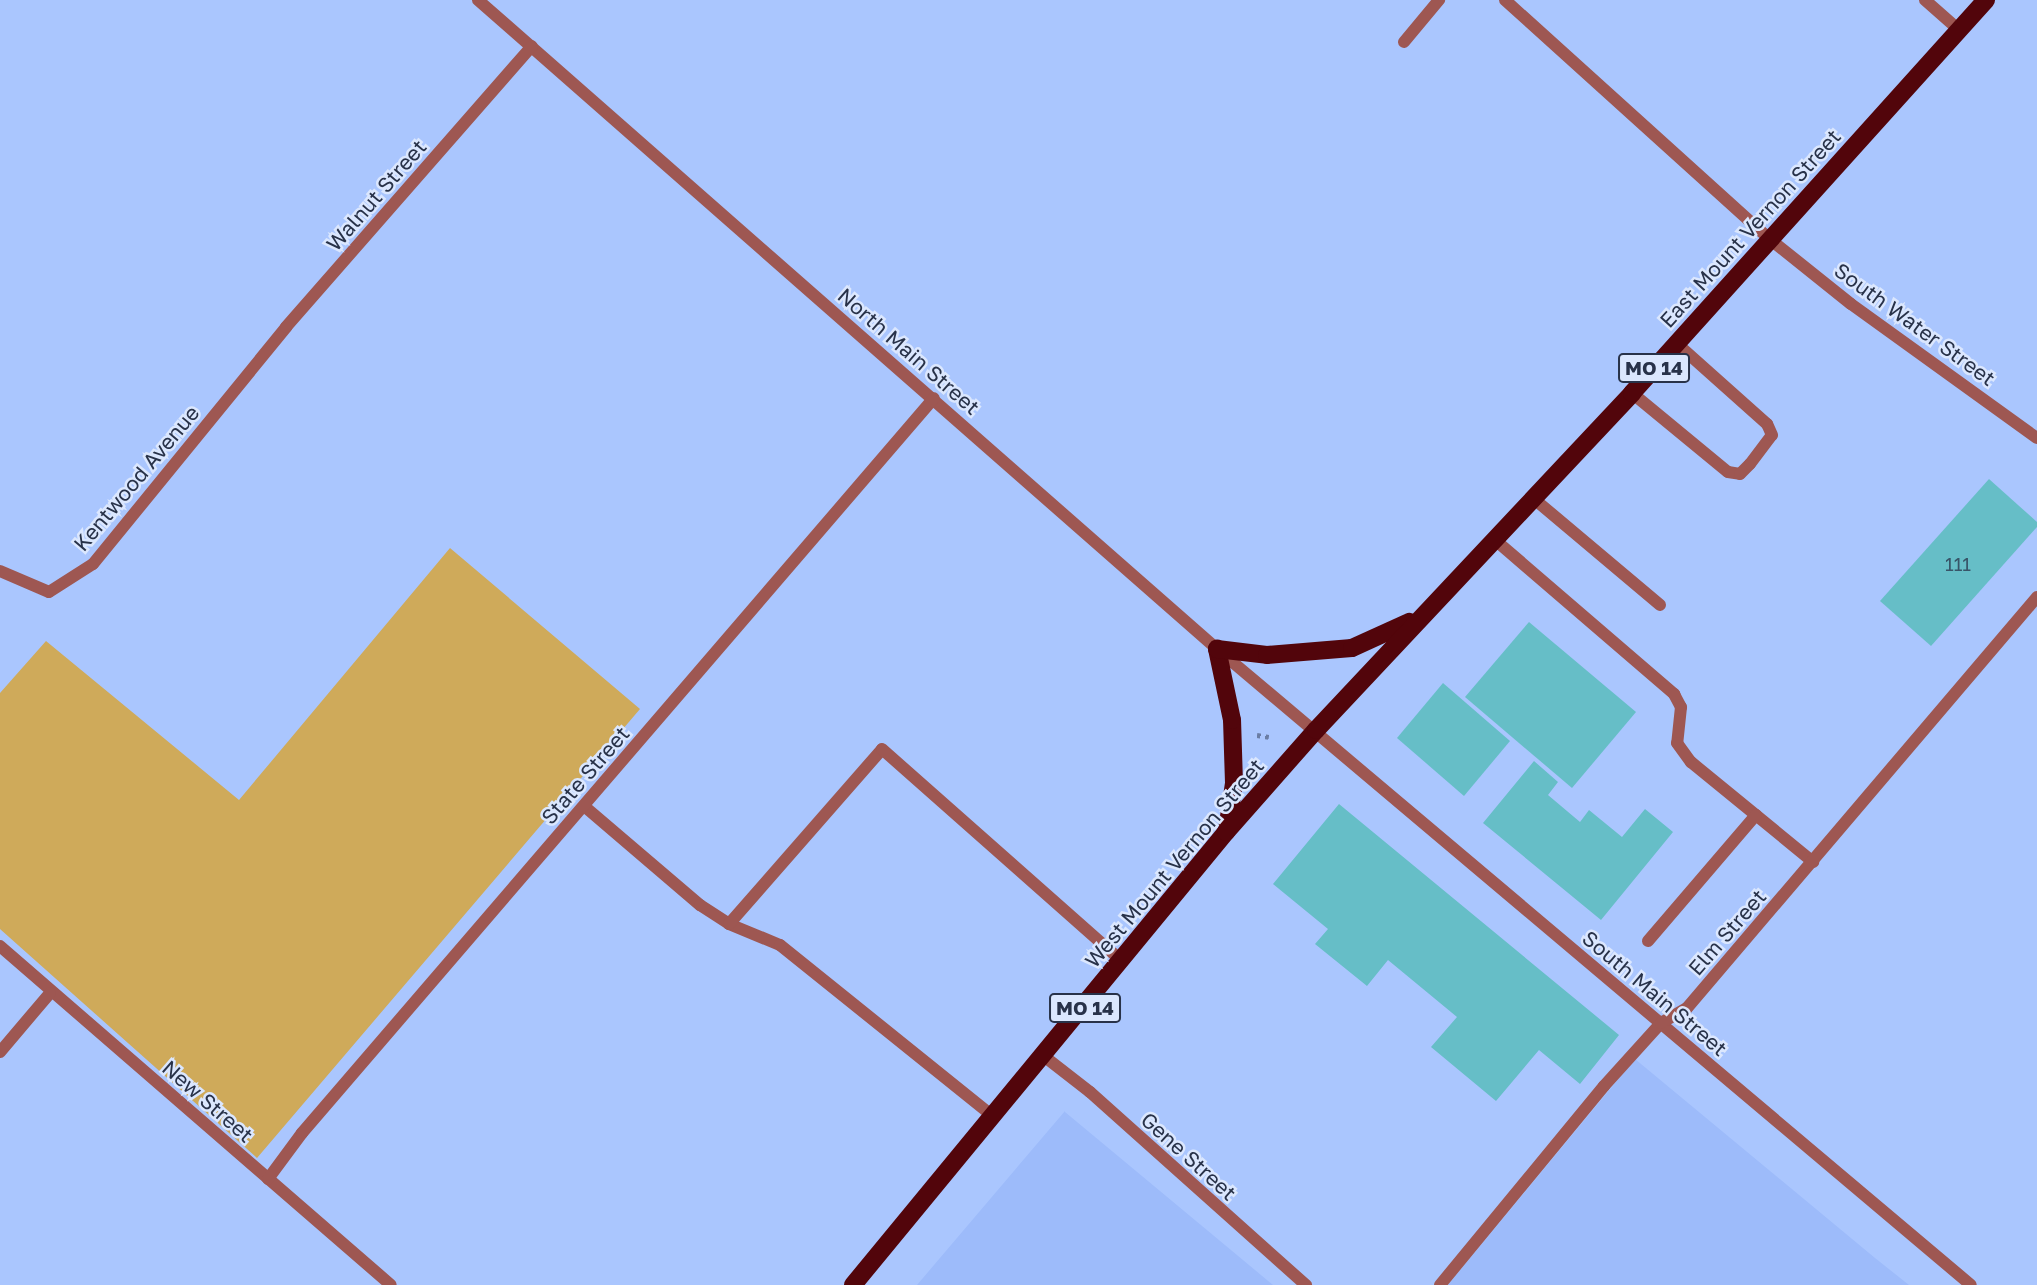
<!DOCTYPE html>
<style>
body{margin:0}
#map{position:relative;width:2037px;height:1285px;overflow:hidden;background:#aac6fe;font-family:"Golos Text",sans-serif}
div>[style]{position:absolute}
.built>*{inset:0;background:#9dbbfa}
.green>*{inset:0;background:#cfaa5a}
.building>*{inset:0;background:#66bec7}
.path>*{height:4.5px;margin-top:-2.25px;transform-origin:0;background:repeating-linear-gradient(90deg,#6a7da5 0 3.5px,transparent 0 8.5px)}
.minor>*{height:12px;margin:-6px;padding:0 6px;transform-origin:6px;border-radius:6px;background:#9e5752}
.major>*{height:18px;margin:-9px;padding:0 9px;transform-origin:9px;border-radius:9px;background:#52050b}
span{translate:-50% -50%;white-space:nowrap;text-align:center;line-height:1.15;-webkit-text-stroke:5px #dbe7fe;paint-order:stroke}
.number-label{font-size:18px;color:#385568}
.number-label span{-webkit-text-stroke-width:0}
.shield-label span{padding:2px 5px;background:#dbe7fe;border:2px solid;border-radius:5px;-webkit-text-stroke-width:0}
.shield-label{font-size:19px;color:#283249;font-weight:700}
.street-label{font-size:21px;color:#283249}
</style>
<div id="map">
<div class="built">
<div style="clip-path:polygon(1635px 1059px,1875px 1258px,1909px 1285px,1448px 1285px)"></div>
<div style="clip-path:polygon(1065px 1111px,1065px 1112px,1273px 1285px,917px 1285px)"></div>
</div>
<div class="green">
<div style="clip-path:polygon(450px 548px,640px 709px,257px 1158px,0 929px,0 693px,46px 641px,239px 800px)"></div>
</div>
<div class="building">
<div style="clip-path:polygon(1989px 479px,2037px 522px,2037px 527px,1931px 646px,1880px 601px)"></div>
<div style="clip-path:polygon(1529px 622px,1636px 712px,1572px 788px,1465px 697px)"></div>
<div style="clip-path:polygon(1443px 683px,1510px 741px,1464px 796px,1397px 738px)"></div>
<div style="clip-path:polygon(1534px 761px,1558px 782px,1548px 795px,1580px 822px,1589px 810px,1622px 837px,1645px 809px,1673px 832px,1601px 920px,1483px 823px)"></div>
<div style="clip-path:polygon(1339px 804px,1619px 1035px,1580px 1084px,1539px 1050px,1496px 1101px,1431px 1047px,1457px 1017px,1388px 960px,1367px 986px,1315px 944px,1328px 929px,1273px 884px)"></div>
</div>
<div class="path">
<div style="left:1257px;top:735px;width:12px;rotate:9deg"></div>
</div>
<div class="minor">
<div style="left:478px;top:0;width:984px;rotate:41.29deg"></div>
<div style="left:1217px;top:649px;width:986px;rotate:40.15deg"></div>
<div style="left:1505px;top:0;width:358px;rotate:42.1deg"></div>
<div style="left:1771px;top:240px;width:102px;rotate:38.7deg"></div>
<div style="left:1851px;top:304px;width:229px;rotate:35.8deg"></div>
<div style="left:1925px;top:0;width:45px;rotate:41.4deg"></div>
<div style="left:1404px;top:42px;width:55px;rotate:-50.2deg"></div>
<div style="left:1632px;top:393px;width:124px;rotate:39.5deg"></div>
<div style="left:1728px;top:472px;width:12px;rotate:9deg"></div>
<div style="left:1740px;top:474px;width:14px;rotate:-45deg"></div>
<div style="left:1750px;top:464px;width:36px;rotate:-53deg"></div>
<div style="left:1772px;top:435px;width:12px;rotate:-114deg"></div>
<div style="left:1767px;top:424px;width:122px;rotate:-138.3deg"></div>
<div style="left:1533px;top:498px;width:166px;rotate:40.1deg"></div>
<div style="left:1494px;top:539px;width:238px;rotate:40.7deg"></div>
<div style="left:1674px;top:694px;width:15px;rotate:62deg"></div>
<div style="left:1681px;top:707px;width:36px;rotate:96deg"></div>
<div style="left:1677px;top:743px;width:24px;rotate:54deg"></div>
<div style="left:1691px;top:762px;width:158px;rotate:39.3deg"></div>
<div style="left:0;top:571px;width:53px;rotate:23.2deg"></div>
<div style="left:49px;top:592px;width:52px;rotate:-32.5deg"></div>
<div style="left:93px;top:564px;width:306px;rotate:-50.8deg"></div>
<div style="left:286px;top:327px;width:373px;rotate:-48.8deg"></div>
<div style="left:584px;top:806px;width:153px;rotate:40.5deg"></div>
<div style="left:700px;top:905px;width:35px;rotate:33deg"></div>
<div style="left:729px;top:924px;width:55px;rotate:22.4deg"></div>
<div style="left:780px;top:945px;width:275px;rotate:38.8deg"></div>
<div style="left:729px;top:924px;width:232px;rotate:-48.8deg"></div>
<div style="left:882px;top:749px;width:320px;rotate:41.5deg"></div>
<div style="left:1648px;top:941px;width:166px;rotate:-49.4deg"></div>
<div style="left:0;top:946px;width:517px;rotate:40.93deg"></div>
<div style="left:0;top:1052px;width:77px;rotate:-49.7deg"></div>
<div style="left:1045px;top:1057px;width:57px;rotate:37.9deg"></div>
<div style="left:1090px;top:1092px;width:290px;rotate:41.8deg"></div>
<div style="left:268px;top:1179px;width:57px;rotate:-53.5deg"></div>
<div style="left:302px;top:1133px;width:969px;rotate:-49.31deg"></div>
<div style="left:1440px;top:1285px;width:258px;rotate:-50.5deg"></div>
<div style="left:1604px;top:1086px;width:85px;rotate:-47.9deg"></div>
<div style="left:1661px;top:1023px;width:30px;rotate:-30deg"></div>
<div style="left:1687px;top:1008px;width:540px;rotate:-49.58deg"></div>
</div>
<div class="major">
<div style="left:1227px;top:830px;width:48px;rotate:-81.5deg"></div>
<div style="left:1234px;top:783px;width:63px;rotate:-91.8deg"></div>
<div style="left:1232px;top:720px;width:73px;rotate:-101.9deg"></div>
<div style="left:1217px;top:649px;width:50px;rotate:6.8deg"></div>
<div style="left:1267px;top:655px;width:85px;rotate:-4.7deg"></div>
<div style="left:1352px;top:648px;width:63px;rotate:-24.5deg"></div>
<div style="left:853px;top:1285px;width:587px;rotate:-50.53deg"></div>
<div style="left:1226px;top:832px;width:136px;rotate:-48.6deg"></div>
<div style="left:1316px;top:730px;width:462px;rotate:-46.8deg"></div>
<div style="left:1632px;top:393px;width:529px;rotate:-47.99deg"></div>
</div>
<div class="number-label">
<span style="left:1958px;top:564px">111</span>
</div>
<div class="shield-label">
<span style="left:1654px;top:368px">MO 14</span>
<span style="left:1085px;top:1008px">MO 14</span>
</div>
<div class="street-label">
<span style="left:376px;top:195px;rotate:-49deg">Walnut Street</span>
<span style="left:1750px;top:228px;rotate:-48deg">East Mount Vernon Street</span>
<span style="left:1915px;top:324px;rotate:36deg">South Water Street</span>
<span style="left:909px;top:351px;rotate:41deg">North Main Street</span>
<span style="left:136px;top:478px;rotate:-50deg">Kentwood Avenue</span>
<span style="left:585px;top:775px;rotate:-49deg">State Street</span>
<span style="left:1174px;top:863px;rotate:-50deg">West Mount Vernon Street</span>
<span style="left:1727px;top:932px;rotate:-49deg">Elm Street</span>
<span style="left:1655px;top:993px;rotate:40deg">South Main Street</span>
<span style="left:208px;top:1101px;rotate:41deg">New Street</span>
<span style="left:1189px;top:1156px;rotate:42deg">Gene Street</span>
</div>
</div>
